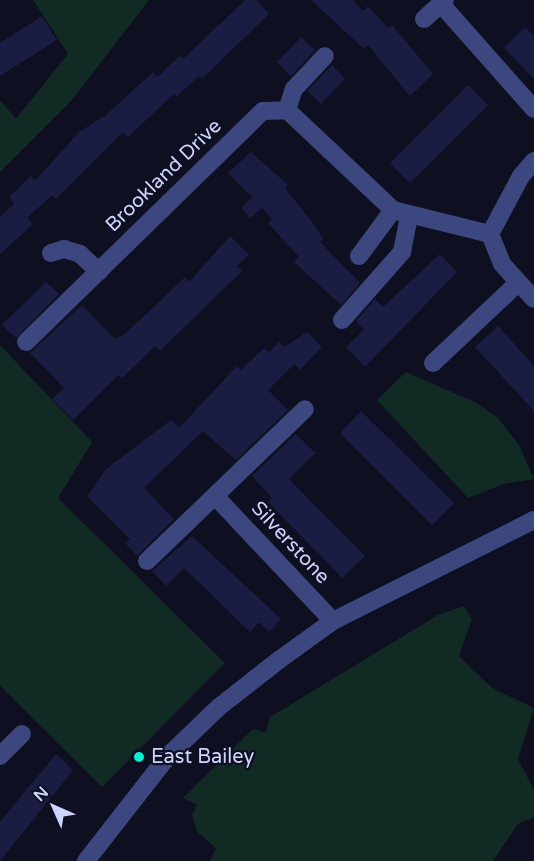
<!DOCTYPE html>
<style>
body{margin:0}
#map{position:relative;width:534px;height:861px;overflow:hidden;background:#0e0f20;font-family:"Varela Round",sans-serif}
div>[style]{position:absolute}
.green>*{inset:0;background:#112a23}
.building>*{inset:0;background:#1b1c41}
.minor>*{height:18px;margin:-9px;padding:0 9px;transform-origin:9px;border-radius:9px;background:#3b477e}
.dots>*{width:16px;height:16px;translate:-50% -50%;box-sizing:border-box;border:3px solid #0e0f20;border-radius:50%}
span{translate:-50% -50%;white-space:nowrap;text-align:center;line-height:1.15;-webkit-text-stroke:4.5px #0e0f20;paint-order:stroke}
.street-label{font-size:20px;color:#cfd4fd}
.poi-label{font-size:20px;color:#cfd4fd}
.left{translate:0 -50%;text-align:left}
.north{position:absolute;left:24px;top:777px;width:60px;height:60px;-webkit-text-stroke:4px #0e0f20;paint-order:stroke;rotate:315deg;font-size:16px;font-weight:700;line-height:24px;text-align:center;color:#cfd4fd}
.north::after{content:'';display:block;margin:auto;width:21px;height:27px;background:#cfd4fd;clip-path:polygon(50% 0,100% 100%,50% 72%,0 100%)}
</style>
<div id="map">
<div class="green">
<div style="clip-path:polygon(33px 0,149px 0,72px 100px,0 172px,0 100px,16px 119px,68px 54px)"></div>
<div style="clip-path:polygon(0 345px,92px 442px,58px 498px,225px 663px,102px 787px,0 686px)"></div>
<div style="clip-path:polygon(406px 372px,477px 403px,498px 418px,519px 445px,534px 479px,504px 484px,468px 498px,377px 400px)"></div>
<div style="clip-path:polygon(464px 606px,472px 619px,459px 656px,492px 688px,534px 708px,518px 759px,534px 790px,534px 817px,518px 824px,493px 861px,210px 861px,216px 848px,197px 832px,192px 815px,197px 805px,183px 798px,253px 729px,266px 732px,270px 717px,438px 615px)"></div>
</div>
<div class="building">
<div style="clip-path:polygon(245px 0,256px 0,269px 14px,202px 79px,199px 76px,176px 97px,174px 94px,128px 137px,123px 132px,56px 199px,52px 195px,27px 218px,33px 224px,0 254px,0 217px,14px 204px,9px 197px,31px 176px,35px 181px,79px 132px,106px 115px,153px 72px,157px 77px,180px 56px,183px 59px)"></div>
<div style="clip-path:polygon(311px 0,353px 0,363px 11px,368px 6px,388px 28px,392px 25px,433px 74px,410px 96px,368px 45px,364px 49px)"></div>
<div style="clip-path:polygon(42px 16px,57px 40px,0 76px,0 43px)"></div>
<div style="clip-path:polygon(525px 27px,534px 36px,534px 79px,504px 48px)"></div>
<div style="clip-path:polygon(301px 37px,315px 50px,291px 76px,277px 62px)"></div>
<div style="clip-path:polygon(332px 65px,345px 79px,321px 104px,307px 91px)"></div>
<div style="clip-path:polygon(468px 85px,488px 105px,410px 183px,390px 163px)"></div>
<div style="clip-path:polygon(251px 152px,288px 185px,285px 188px,315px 226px,323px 239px,320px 242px,360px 283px,341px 305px,294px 262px,299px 257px,268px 223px,272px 219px,262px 208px,250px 218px,241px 208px,252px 197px,228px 173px)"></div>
<div style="clip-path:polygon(230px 236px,249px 255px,237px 266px,242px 271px,160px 351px,155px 346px,122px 378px,118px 375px,73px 420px,52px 399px,64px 388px,30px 353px,82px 305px,115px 339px,125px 334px,185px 277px,189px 282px)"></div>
<div style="clip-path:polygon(440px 254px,457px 272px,365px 367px,346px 347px,364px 330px,356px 321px,375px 299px,383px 307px)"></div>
<div style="clip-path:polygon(46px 282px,59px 294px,16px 338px,2px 325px)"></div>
<div style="clip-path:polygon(498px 326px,534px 366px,534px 411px,475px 347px)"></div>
<div style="clip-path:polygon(307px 332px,322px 347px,300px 370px,294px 364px,268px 390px,288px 410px,236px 460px,203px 431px,144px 488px,174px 519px,137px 556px,125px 543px,130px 539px,87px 496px,106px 469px,171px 420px,179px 428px,237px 366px,241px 370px,264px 348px,269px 352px,279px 342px,284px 347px)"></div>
<div style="clip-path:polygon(361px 411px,454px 503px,432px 525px,340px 433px)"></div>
<div style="clip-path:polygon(296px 434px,315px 453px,289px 479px,365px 556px,342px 578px,268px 502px,272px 498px,252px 476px)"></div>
<div style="clip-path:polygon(192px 536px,281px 619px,269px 632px,259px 622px,250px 632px,184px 568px,166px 586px,152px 571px)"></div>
<div style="clip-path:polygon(56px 754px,73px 770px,0 861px,0 822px)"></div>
</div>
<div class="minor">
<div style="left:441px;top:4px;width:140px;rotate:48.5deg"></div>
<div style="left:424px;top:19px;width:28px;rotate:-42deg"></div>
<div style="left:287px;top:110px;width:22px;rotate:-72deg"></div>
<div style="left:294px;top:89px;width:45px;rotate:-46.8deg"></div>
<div style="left:534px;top:161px;width:20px;rotate:131deg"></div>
<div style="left:521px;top:176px;width:66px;rotate:118.1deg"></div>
<div style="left:490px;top:234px;width:32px;rotate:68deg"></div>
<div style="left:502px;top:264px;width:47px;rotate:47.6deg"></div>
<div style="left:51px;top:253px;width:14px;rotate:-17deg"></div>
<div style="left:64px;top:249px;width:17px;rotate:17deg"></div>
<div style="left:80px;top:254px;width:26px;rotate:43deg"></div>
<div style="left:359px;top:256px;width:57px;rotate:-53.5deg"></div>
<div style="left:342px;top:320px;width:91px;rotate:-48.6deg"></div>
<div style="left:402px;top:252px;width:38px;rotate:-79deg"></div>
<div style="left:26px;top:342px;width:331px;rotate:-44.3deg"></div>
<div style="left:263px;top:111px;width:24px;rotate:-2deg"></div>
<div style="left:287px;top:110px;width:146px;rotate:43.3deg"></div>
<div style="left:393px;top:210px;width:100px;rotate:13.9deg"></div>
<div style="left:433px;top:363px;width:117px;rotate:-43.3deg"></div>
<div style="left:215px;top:496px;width:172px;rotate:46.7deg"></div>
<div style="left:147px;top:561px;width:219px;rotate:-43.9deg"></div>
<div style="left:0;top:756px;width:31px;rotate:-45deg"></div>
<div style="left:86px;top:861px;width:133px;rotate:-52deg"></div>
<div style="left:168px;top:756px;width:71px;rotate:-43.9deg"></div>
<div style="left:219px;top:707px;width:76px;rotate:-38.1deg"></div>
<div style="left:279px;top:660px;width:67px;rotate:-35.8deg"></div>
<div style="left:333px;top:621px;width:225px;rotate:-26.7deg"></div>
</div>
<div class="dots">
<div style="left:139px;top:757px;background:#09efd1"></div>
</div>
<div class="street-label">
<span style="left:164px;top:176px;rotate:-44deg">Brookland Drive</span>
<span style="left:290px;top:543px;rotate:47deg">Silverstone</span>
</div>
<div class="poi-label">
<span class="left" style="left:151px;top:757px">East Bailey</span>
</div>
<div class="north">N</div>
</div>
